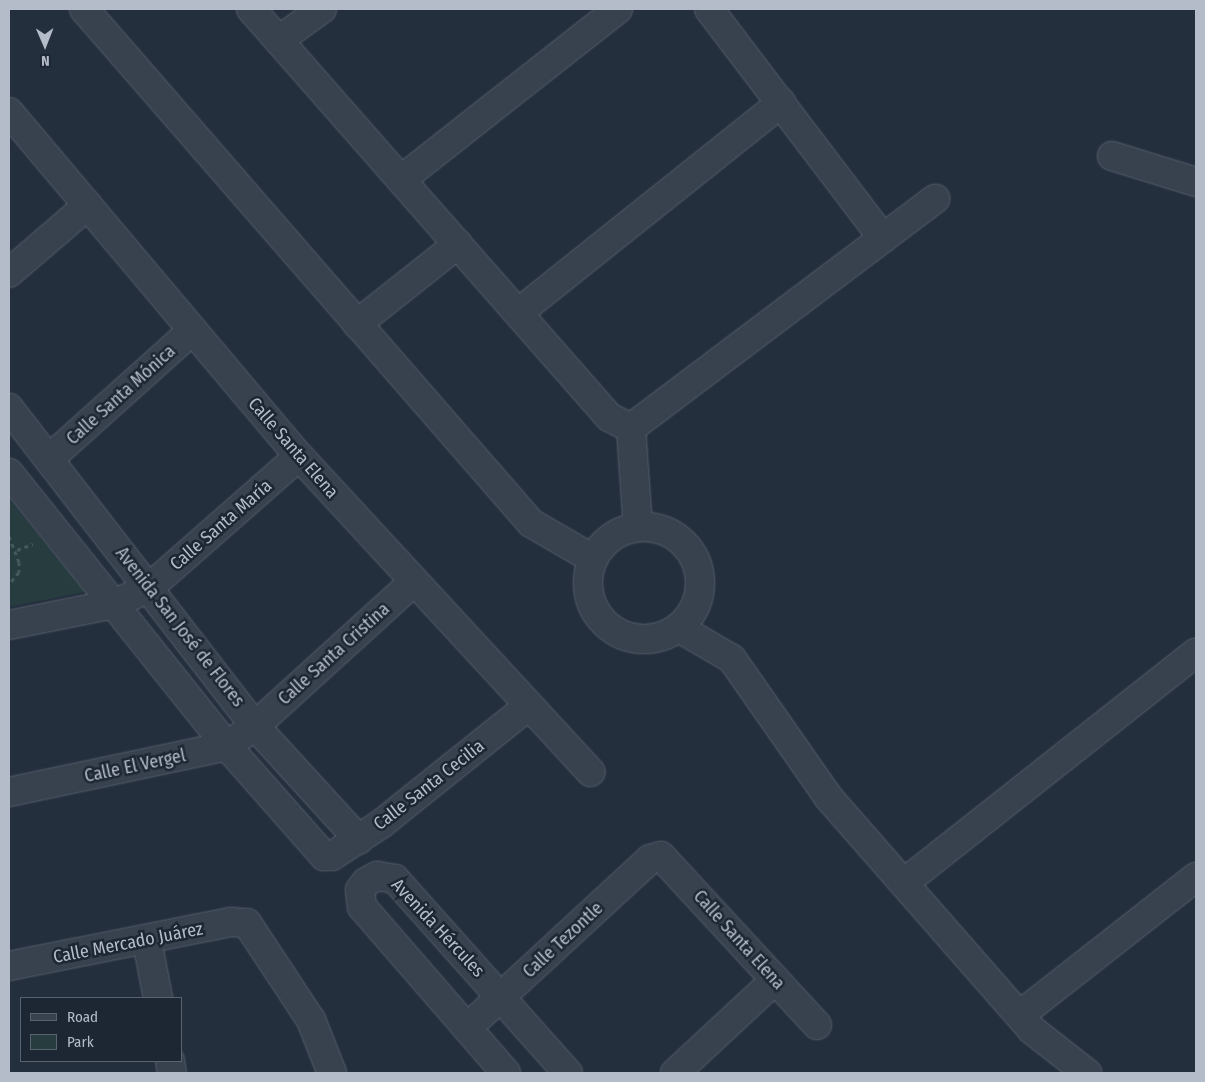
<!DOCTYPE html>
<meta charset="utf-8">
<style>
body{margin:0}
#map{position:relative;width:1205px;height:1082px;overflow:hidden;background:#242f3e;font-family:"Fira Sans Condensed",sans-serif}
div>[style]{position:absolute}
.green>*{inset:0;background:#263c3f}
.path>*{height:3px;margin-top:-1.5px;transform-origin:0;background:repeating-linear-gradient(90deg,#44595c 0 4px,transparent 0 8px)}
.roads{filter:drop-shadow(0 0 1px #565f6c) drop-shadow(0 0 1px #565f6c)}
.minor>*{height:28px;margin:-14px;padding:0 14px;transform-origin:14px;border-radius:14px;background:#38414e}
.minor>.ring{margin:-14px;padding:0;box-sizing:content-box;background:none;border:28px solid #38414e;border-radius:50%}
span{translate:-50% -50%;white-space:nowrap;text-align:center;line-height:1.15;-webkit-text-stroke:5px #1d2633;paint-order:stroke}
.street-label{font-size:18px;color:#b4bcc9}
.frame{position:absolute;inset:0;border:10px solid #b4bcc9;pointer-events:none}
.legend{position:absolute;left:20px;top:997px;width:162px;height:65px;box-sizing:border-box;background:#1d2633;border:1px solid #59626f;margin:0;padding:6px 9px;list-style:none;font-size:15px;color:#b4bcc9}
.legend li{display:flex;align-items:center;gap:10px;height:25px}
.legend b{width:25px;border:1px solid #59626f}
.north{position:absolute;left:20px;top:20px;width:50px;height:50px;-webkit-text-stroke:4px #1d2633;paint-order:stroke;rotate:179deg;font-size:14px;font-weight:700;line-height:20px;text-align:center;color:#b4bcc9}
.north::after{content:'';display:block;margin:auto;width:18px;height:22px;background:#b4bcc9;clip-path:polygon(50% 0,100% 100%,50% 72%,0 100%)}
</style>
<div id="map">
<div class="green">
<div style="clip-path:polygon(9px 499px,85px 592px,9px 607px)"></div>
</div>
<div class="path">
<div style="left:9px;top:536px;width:28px;rotate:69deg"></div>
<div style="left:19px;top:562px;width:10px;rotate:90deg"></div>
<div style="left:19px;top:572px;width:16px;rotate:130deg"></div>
<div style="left:17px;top:550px;width:17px;rotate:-21deg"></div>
</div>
<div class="roads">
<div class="minor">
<div style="left:84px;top:9px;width:681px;rotate:48.99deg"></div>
<div style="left:531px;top:523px;width:72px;rotate:30.1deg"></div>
<div style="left:251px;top:9px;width:543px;rotate:48.73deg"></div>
<div style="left:609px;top:417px;width:25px;rotate:27deg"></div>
<div style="left:709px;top:9px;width:288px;rotate:52.8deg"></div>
<div style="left:279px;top:40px;width:53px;rotate:-35.8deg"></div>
<div style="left:9px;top:112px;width:450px;rotate:49.9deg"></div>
<div style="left:299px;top:456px;width:430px;rotate:47.3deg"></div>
<div style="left:1112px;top:156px;width:88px;rotate:17.2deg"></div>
<div style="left:402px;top:179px;width:275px;rotate:-38.2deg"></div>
<div style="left:9px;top:273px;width:104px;rotate:-40.7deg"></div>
<div style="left:518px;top:313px;width:337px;rotate:-38.6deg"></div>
<div style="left:357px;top:324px;width:129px;rotate:-38.4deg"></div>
<div style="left:9px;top:408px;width:402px;rotate:52.3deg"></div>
<div style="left:255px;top:726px;width:154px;rotate:47.6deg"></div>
<div style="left:631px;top:428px;width:381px;rotate:-37deg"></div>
<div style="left:631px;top:428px;width:99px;rotate:86deg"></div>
<div style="left:49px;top:459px;width:193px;rotate:-41.9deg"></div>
<div style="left:9px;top:473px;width:349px;rotate:51.4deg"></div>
<div style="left:227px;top:746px;width:147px;rotate:48.6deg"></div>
<div style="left:324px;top:856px;width:8px"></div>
<div style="left:332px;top:856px;width:59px;rotate:-33.1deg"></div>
<div style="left:381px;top:824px;width:187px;rotate:-38.7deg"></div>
<div class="ring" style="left:588px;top:527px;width:84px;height:84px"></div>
<div style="left:9px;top:625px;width:107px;rotate:-11.3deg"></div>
<div style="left:114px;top:604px;width:40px;rotate:-25deg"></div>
<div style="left:150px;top:587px;width:198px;rotate:-41.3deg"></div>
<div style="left:679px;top:628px;width:61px;rotate:30.3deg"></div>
<div style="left:732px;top:659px;width:169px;rotate:55.1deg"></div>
<div style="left:829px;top:798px;width:308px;rotate:48.8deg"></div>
<div style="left:1032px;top:1030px;width:70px;rotate:38deg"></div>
<div style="left:9px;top:792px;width:223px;rotate:-11.9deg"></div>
<div style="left:227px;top:746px;width:34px;rotate:-36deg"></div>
<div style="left:255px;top:726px;width:214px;rotate:-42.3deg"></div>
<div style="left:904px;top:883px;width:372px;rotate:-38.3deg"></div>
<div style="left:147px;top:941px;width:58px;rotate:79.1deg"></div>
<div style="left:9px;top:966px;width:226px;rotate:-11.2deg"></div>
<div style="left:231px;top:922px;width:16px;rotate:4deg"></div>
<div style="left:247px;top:923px;width:116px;rotate:56.6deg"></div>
<div style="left:311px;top:1020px;width:57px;rotate:68.4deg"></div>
<div style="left:1020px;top:1015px;width:224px;rotate:-38.1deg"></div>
<div style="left:467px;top:1028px;width:249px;rotate:-42.7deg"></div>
<div style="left:650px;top:859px;width:11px;rotate:-15deg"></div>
<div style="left:661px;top:856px;width:230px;rotate:47.3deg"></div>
<div style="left:170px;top:1061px;width:12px;rotate:81deg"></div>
<div style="left:506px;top:1073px;width:220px;rotate:-130.9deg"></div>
<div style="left:362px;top:907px;width:17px;rotate:-97deg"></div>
<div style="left:360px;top:890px;width:10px;rotate:-53deg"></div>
<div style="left:366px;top:882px;width:13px;rotate:-29deg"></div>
<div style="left:377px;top:876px;width:18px;rotate:9deg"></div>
<div style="left:395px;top:879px;width:260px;rotate:48.3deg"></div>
<div style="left:675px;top:1073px;width:137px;rotate:-42.9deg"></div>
</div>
</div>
<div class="street-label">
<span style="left:121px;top:395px;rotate:-42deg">Calle Santa Mónica</span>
<span style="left:293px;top:448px;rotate:49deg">Calle Santa Elena</span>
<span style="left:221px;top:525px;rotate:-41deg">Calle Santa María</span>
<span style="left:180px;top:627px;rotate:52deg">Avenida San José de Flores</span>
<span style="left:334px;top:654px;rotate:-42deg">Calle Santa Cristina</span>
<span style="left:135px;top:766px;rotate:-12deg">Calle El Vergel</span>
<span style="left:429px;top:785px;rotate:-38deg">Calle Santa Cecilia</span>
<span style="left:438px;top:928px;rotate:47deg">Avenida Hércules</span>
<span style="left:563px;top:940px;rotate:-43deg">Calle Tezontle</span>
<span style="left:739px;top:940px;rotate:48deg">Calle Santa Elena</span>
<span style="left:128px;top:943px;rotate:-11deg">Calle Mercado Juárez</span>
</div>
<div class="frame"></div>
<ul class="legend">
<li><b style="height:6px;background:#38414e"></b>Road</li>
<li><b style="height:14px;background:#263c3f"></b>Park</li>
</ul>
<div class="north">N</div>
</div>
